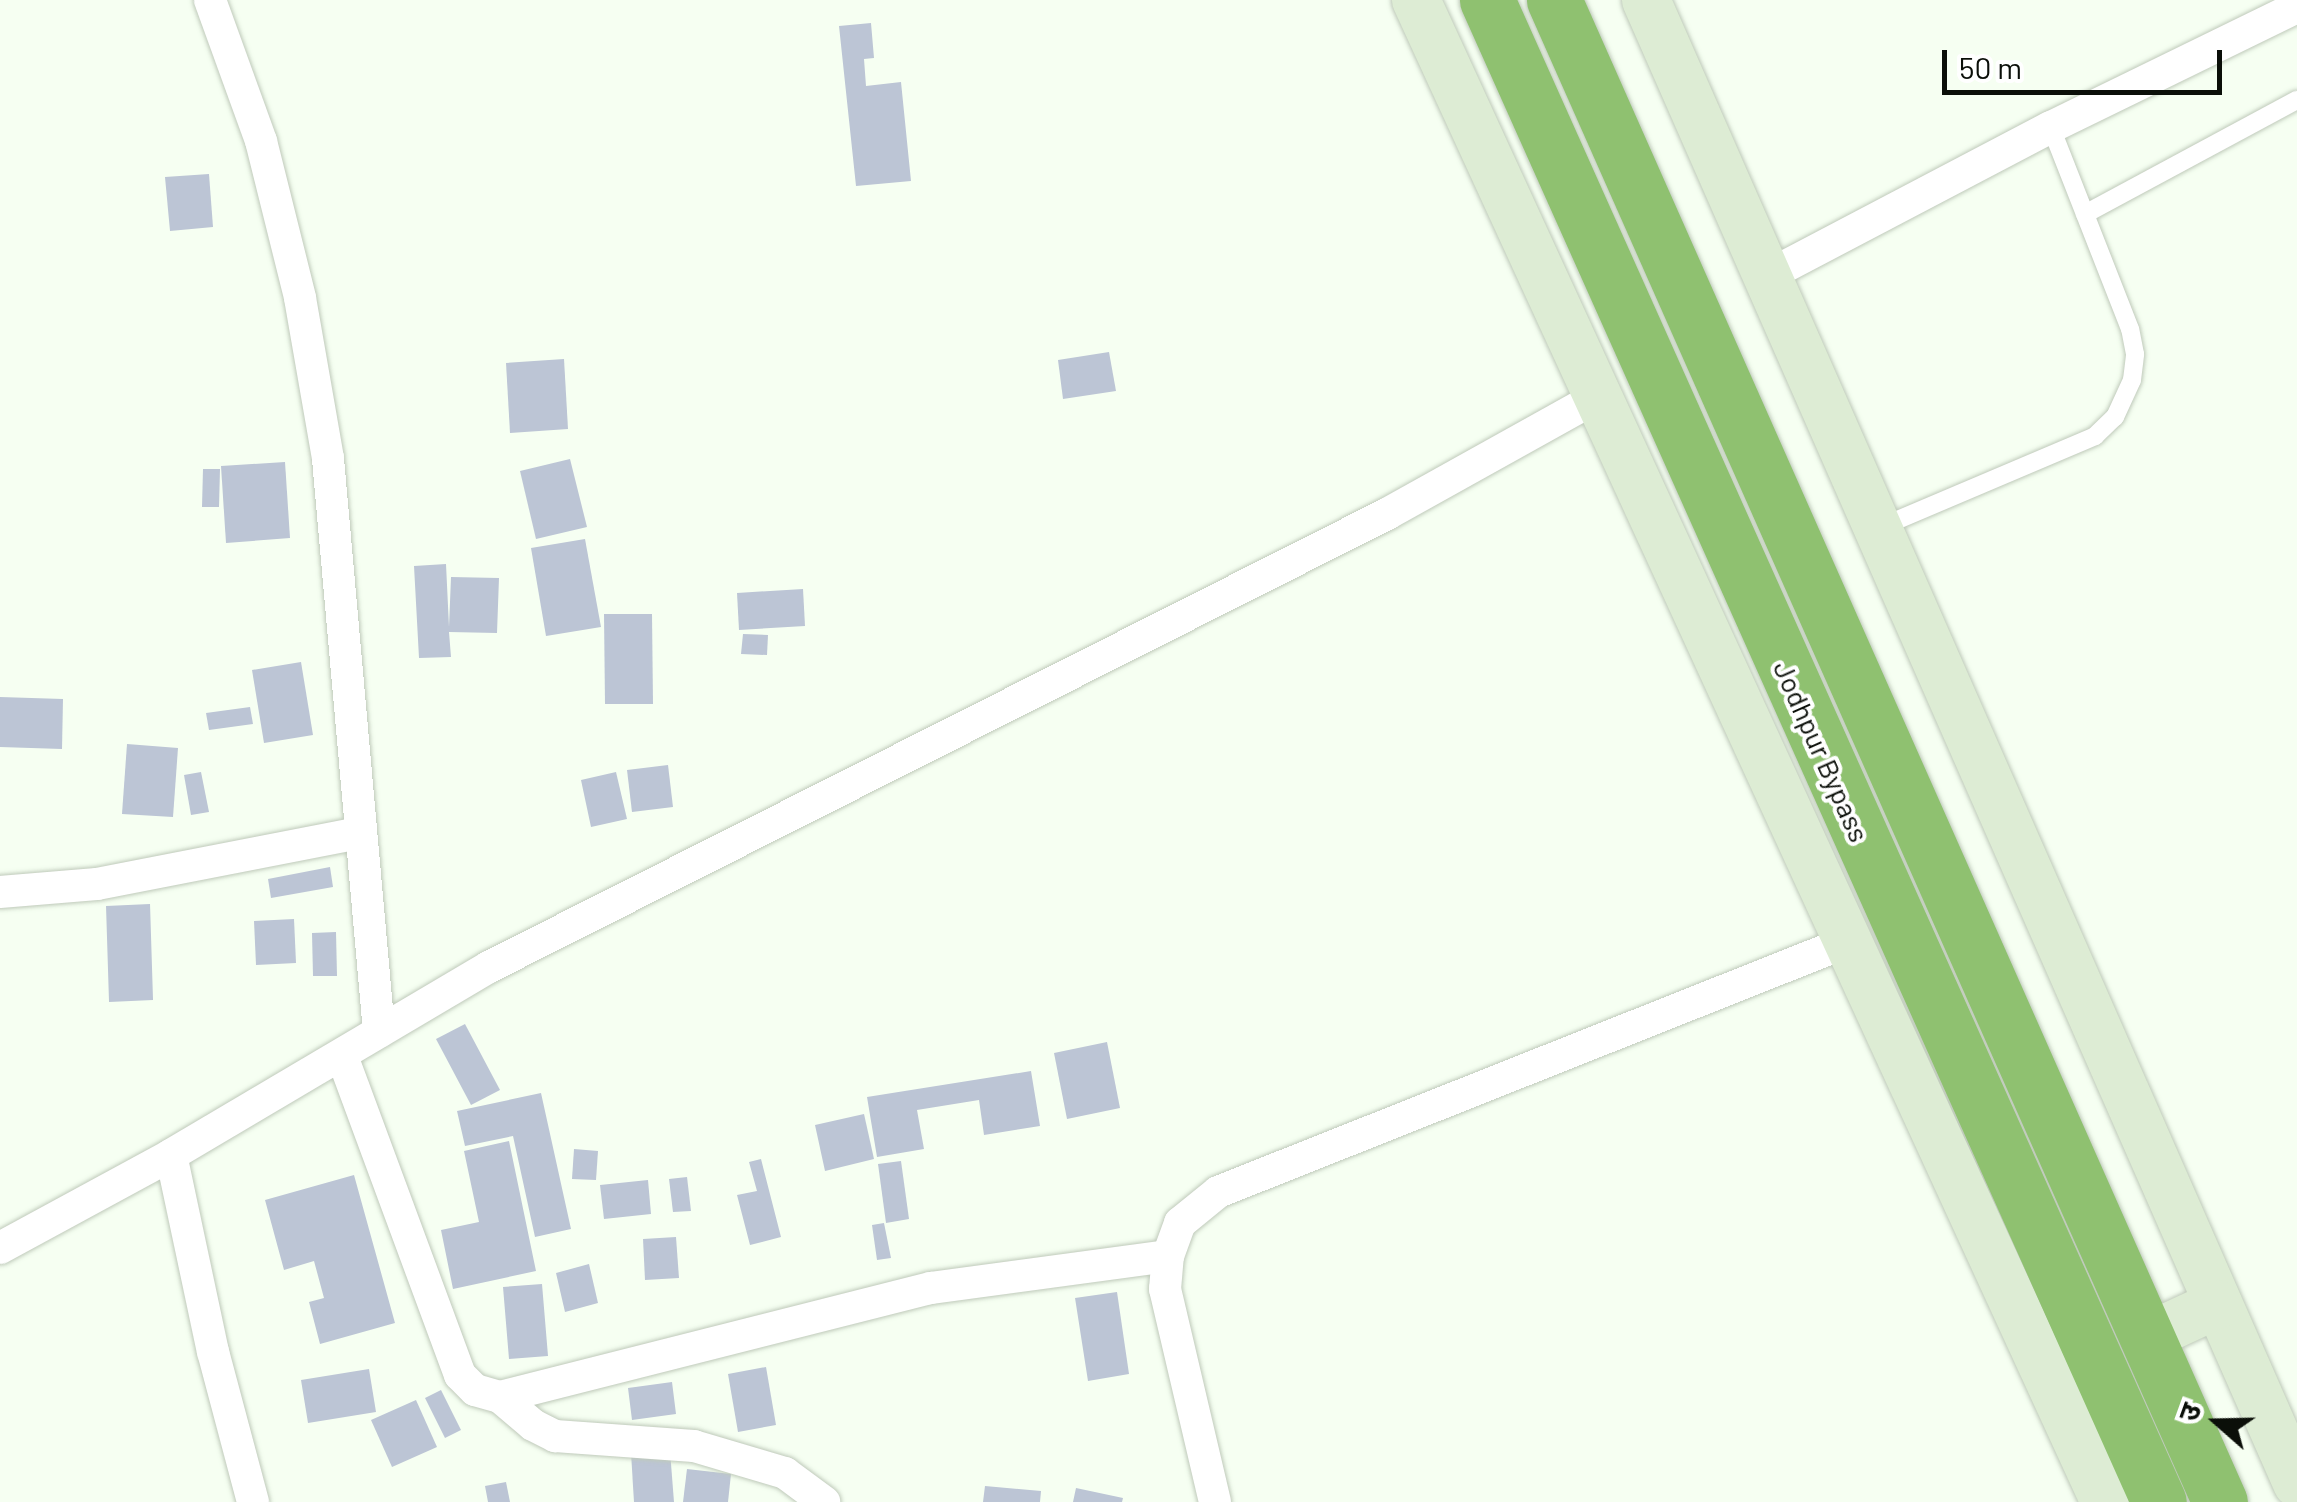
<!DOCTYPE html>
<meta charset="utf-8">
<style>
body{margin:0}
#map{position:relative;width:2297px;height:1502px;overflow:hidden;background:#f6fff2;font-family:Barlow,"Noto Sans Devanagari",sans-serif}
div>[style]{position:absolute}
.building>*{inset:0;background:#bcc5d5}
.roads{filter:drop-shadow(0 0 2px #bfcaba) drop-shadow(0 0 2px #bfcaba)}
.lane>*{height:18px;margin:-9px;padding:0 9px;transform-origin:9px;border-radius:9px;background:#fff}
.street>*{height:32px;margin:-16px;padding:0 16px;transform-origin:16px;border-radius:16px;background:#fff}
.secondary>*{height:48px;margin:-24px;padding:0 24px;transform-origin:24px;border-radius:24px;background:#ddecd4}
.highway>*{height:55px;margin:-27.5px;padding:0 27.5px;transform-origin:27.5px;border-radius:27.5px;background:#8fc170}
span{translate:-50% -50%;white-space:nowrap;text-align:center;line-height:1.15;-webkit-text-stroke:8px #fff;paint-order:stroke}
.street-label{font-size:28px;color:#0b0f09}
.north{position:absolute;left:2167px;top:1372px;width:100px;height:100px;-webkit-text-stroke:8px #fff;paint-order:stroke;rotate:290deg;font-size:28px;font-weight:700;line-height:40px;text-align:center;color:#0b0f09}
.north::after{content:'';display:block;margin:auto;width:35px;height:45px;background:#0b0f09;clip-path:polygon(50% 0,100% 100%,50% 72%,0 100%)}
.scale{position:absolute;left:1942px;top:50px;width:280px;height:45px;box-sizing:border-box;border:5px solid #0b0f09;border-top:0;padding-left:12px;font-size:30px;line-height:35px;white-space:nowrap;color:#0b0f09;-webkit-text-stroke:8px #fff;paint-order:stroke}
</style>
<div id="map">
<div class="building">
<div style="clip-path:polygon(871px 23px,874px 58px,864px 59px,866px 86px,901px 82px,911px 181px,856px 186px,839px 26px)"></div>
<div style="clip-path:polygon(209px 174px,213px 227px,170px 231px,165px 177px)"></div>
<div style="clip-path:polygon(1109px 352px,1116px 391px,1063px 399px,1058px 360px)"></div>
<div style="clip-path:polygon(564px 359px,568px 429px,510px 433px,506px 363px)"></div>
<div style="clip-path:polygon(570px 459px,587px 527px,536px 539px,520px 471px)"></div>
<div style="clip-path:polygon(285px 462px,290px 538px,226px 543px,221px 466px)"></div>
<div style="clip-path:polygon(203px 469px,220px 469px,219px 507px,202px 507px)"></div>
<div style="clip-path:polygon(585px 539px,601px 627px,546px 636px,531px 548px)"></div>
<div style="clip-path:polygon(446px 564px,449px 627px,451px 577px,499px 578px,497px 633px,449px 632px,451px 657px,419px 658px,414px 566px)"></div>
<div style="clip-path:polygon(803px 589px,805px 626px,739px 630px,737px 593px)"></div>
<div style="clip-path:polygon(604px 614px,652px 614px,653px 704px,605px 704px)"></div>
<div style="clip-path:polygon(743px 634px,768px 635px,767px 655px,741px 654px)"></div>
<div style="clip-path:polygon(301px 662px,313px 735px,264px 743px,252px 670px)"></div>
<div style="clip-path:polygon(0 697px,63px 699px,62px 749px,0 747px)"></div>
<div style="clip-path:polygon(250px 707px,253px 724px,209px 730px,206px 713px)"></div>
<div style="clip-path:polygon(127px 744px,178px 748px,173px 817px,122px 814px)"></div>
<div style="clip-path:polygon(668px 765px,673px 807px,632px 812px,627px 770px)"></div>
<div style="clip-path:polygon(201px 772px,209px 812px,191px 815px,184px 775px)"></div>
<div style="clip-path:polygon(616px 772px,627px 819px,591px 827px,581px 780px)"></div>
<div style="clip-path:polygon(330px 867px,333px 887px,271px 898px,268px 879px)"></div>
<div style="clip-path:polygon(150px 904px,153px 1000px,109px 1002px,106px 906px)"></div>
<div style="clip-path:polygon(294px 919px,296px 963px,256px 965px,254px 921px)"></div>
<div style="clip-path:polygon(336px 932px,337px 976px,313px 976px,312px 933px)"></div>
<div style="clip-path:polygon(465px 1024px,500px 1090px,471px 1105px,436px 1039px)"></div>
<div style="clip-path:polygon(1107px 1042px,1120px 1108px,1067px 1119px,1054px 1053px)"></div>
<div style="clip-path:polygon(1031px 1071px,1040px 1126px,984px 1135px,979px 1100px,917px 1110px,924px 1149px,877px 1157px,867px 1097px)"></div>
<div style="clip-path:polygon(541px 1093px,571px 1229px,535px 1237px,513px 1136px,465px 1146px,457px 1111px)"></div>
<div style="clip-path:polygon(864px 1114px,874px 1159px,825px 1171px,815px 1125px)"></div>
<div style="clip-path:polygon(509px 1141px,536px 1271px,453px 1289px,441px 1230px,479px 1222px,464px 1151px)"></div>
<div style="clip-path:polygon(574px 1149px,598px 1151px,596px 1180px,572px 1179px)"></div>
<div style="clip-path:polygon(761px 1159px,781px 1237px,750px 1245px,737px 1195px,757px 1191px,749px 1162px)"></div>
<div style="clip-path:polygon(901px 1161px,909px 1219px,886px 1223px,878px 1164px)"></div>
<div style="clip-path:polygon(354px 1175px,395px 1323px,320px 1344px,309px 1302px,324px 1298px,314px 1261px,284px 1270px,265px 1200px)"></div>
<div style="clip-path:polygon(687px 1177px,691px 1211px,673px 1212px,669px 1179px)"></div>
<div style="clip-path:polygon(648px 1180px,651px 1214px,604px 1219px,600px 1185px)"></div>
<div style="clip-path:polygon(884px 1223px,891px 1258px,877px 1260px,872px 1225px)"></div>
<div style="clip-path:polygon(676px 1237px,679px 1278px,645px 1280px,643px 1239px)"></div>
<div style="clip-path:polygon(589px 1264px,598px 1303px,565px 1312px,556px 1273px)"></div>
<div style="clip-path:polygon(542px 1284px,548px 1356px,509px 1359px,503px 1287px)"></div>
<div style="clip-path:polygon(1117px 1292px,1129px 1374px,1088px 1381px,1075px 1298px)"></div>
<div style="clip-path:polygon(766px 1367px,776px 1425px,738px 1432px,728px 1374px)"></div>
<div style="clip-path:polygon(369px 1369px,376px 1412px,308px 1423px,301px 1380px)"></div>
<div style="clip-path:polygon(672px 1382px,676px 1414px,632px 1420px,628px 1388px)"></div>
<div style="clip-path:polygon(441px 1390px,461px 1430px,445px 1438px,425px 1398px)"></div>
<div style="clip-path:polygon(416px 1400px,437px 1447px,392px 1467px,371px 1420px)"></div>
<div style="clip-path:polygon(670px 1451px,674px 1502px,634px 1502px,631px 1453px)"></div>
<div style="clip-path:polygon(687px 1469px,731px 1474px,728px 1502px,683px 1502px)"></div>
<div style="clip-path:polygon(506px 1482px,510px 1502px,488px 1502px,485px 1486px)"></div>
<div style="clip-path:polygon(985px 1486px,1041px 1491px,1040px 1502px,983px 1502px)"></div>
<div style="clip-path:polygon(1076px 1488px,1123px 1498px,1122px 1502px,1073px 1502px)"></div>
</div>
<div class="roads">
<div class="lane">
<div style="left:2085px;top:214px;width:241px;rotate:-28.3deg"></div>
<div style="left:1881px;top:527px;width:233px;rotate:-23deg"></div>
<div style="left:2095px;top:436px;width:28px;rotate:-44deg"></div>
<div style="left:2115px;top:417px;width:41px;rotate:-65.3deg"></div>
<div style="left:2132px;top:380px;width:26px;rotate:-83deg"></div>
<div style="left:2135px;top:354px;width:25px;rotate:-101deg"></div>
<div style="left:2130px;top:329px;width:217px;rotate:-111.4deg"></div>
</div>
<div class="street">
<div style="left:210px;top:0;width:150px;rotate:70.1deg"></div>
<div style="left:261px;top:141px;width:162px;rotate:76deg"></div>
<div style="left:300px;top:298px;width:163px;rotate:80.1deg"></div>
<div style="left:328px;top:459px;width:575px;rotate:84.91deg"></div>
<div style="left:1767px;top:276px;width:321px;rotate:-27.7deg"></div>
<div style="left:2051px;top:127px;width:274px;rotate:-26deg"></div>
<div style="left:0;top:892px;width:97px;rotate:-4.7deg"></div>
<div style="left:97px;top:884px;width:267px;rotate:-11deg"></div>
<div style="left:342px;top:1056px;width:340px;rotate:69.7deg"></div>
<div style="left:460px;top:1375px;width:21px;rotate:45deg"></div>
<div style="left:475px;top:1390px;width:26px;rotate:16deg"></div>
<div style="left:500px;top:1397px;width:445px;rotate:-14.2deg"></div>
<div style="left:931px;top:1288px;width:239px;rotate:-7.7deg"></div>
<div style="left:0;top:1248px;width:195px;rotate:-28.5deg"></div>
<div style="left:500px;top:1397px;width:43px;rotate:40.3deg"></div>
<div style="left:533px;top:1425px;width:25px;rotate:27deg"></div>
<div style="left:555px;top:1436px;width:139px;rotate:4.1deg"></div>
<div style="left:694px;top:1446px;width:95px;rotate:16.5deg"></div>
<div style="left:785px;top:1473px;width:49px;rotate:36.6deg"></div>
<div style="left:253px;top:1502px;width:155px;rotate:-104.9deg"></div>
<div style="left:213px;top:1352px;width:201px;rotate:-102deg"></div>
<div style="left:171px;top:1155px;width:369px;rotate:-30.6deg"></div>
<div style="left:489px;top:967px;width:1006px;rotate:-26.77deg"></div>
<div style="left:1387px;top:514px;width:243px;rotate:-29.1deg"></div>
<div style="left:1215px;top:1502px;width:219px;rotate:-103.2deg"></div>
<div style="left:1165px;top:1289px;width:33px;rotate:-85deg"></div>
<div style="left:1168px;top:1256px;width:35px;rotate:-70deg"></div>
<div style="left:1180px;top:1223px;width:49px;rotate:-39.2deg"></div>
<div style="left:1218px;top:1192px;width:679px;rotate:-21.69deg"></div>
</div>
<div class="secondary">
<div style="left:1416px;top:0;width:1652px;rotate:65.36deg"></div>
<div style="left:1646px;top:0;width:1620px;rotate:66.3deg"></div>
<div style="left:2147px;top:1337px;width:78px;rotate:-24.9deg"></div>
</div>
<div class="highway">
<div style="left:1487px;top:0;width:1645px;rotate:65.9deg"></div>
<div style="left:1554px;top:0;width:1643px;rotate:66.09deg"></div>
</div>
</div>
<div class="street-label">
<span style="left:1822px;top:751px;rotate:66deg">Jodhpur Bypass</span>
</div>
<div class="north">उ</div>
<div class="scale">50 m</div>
</div>
